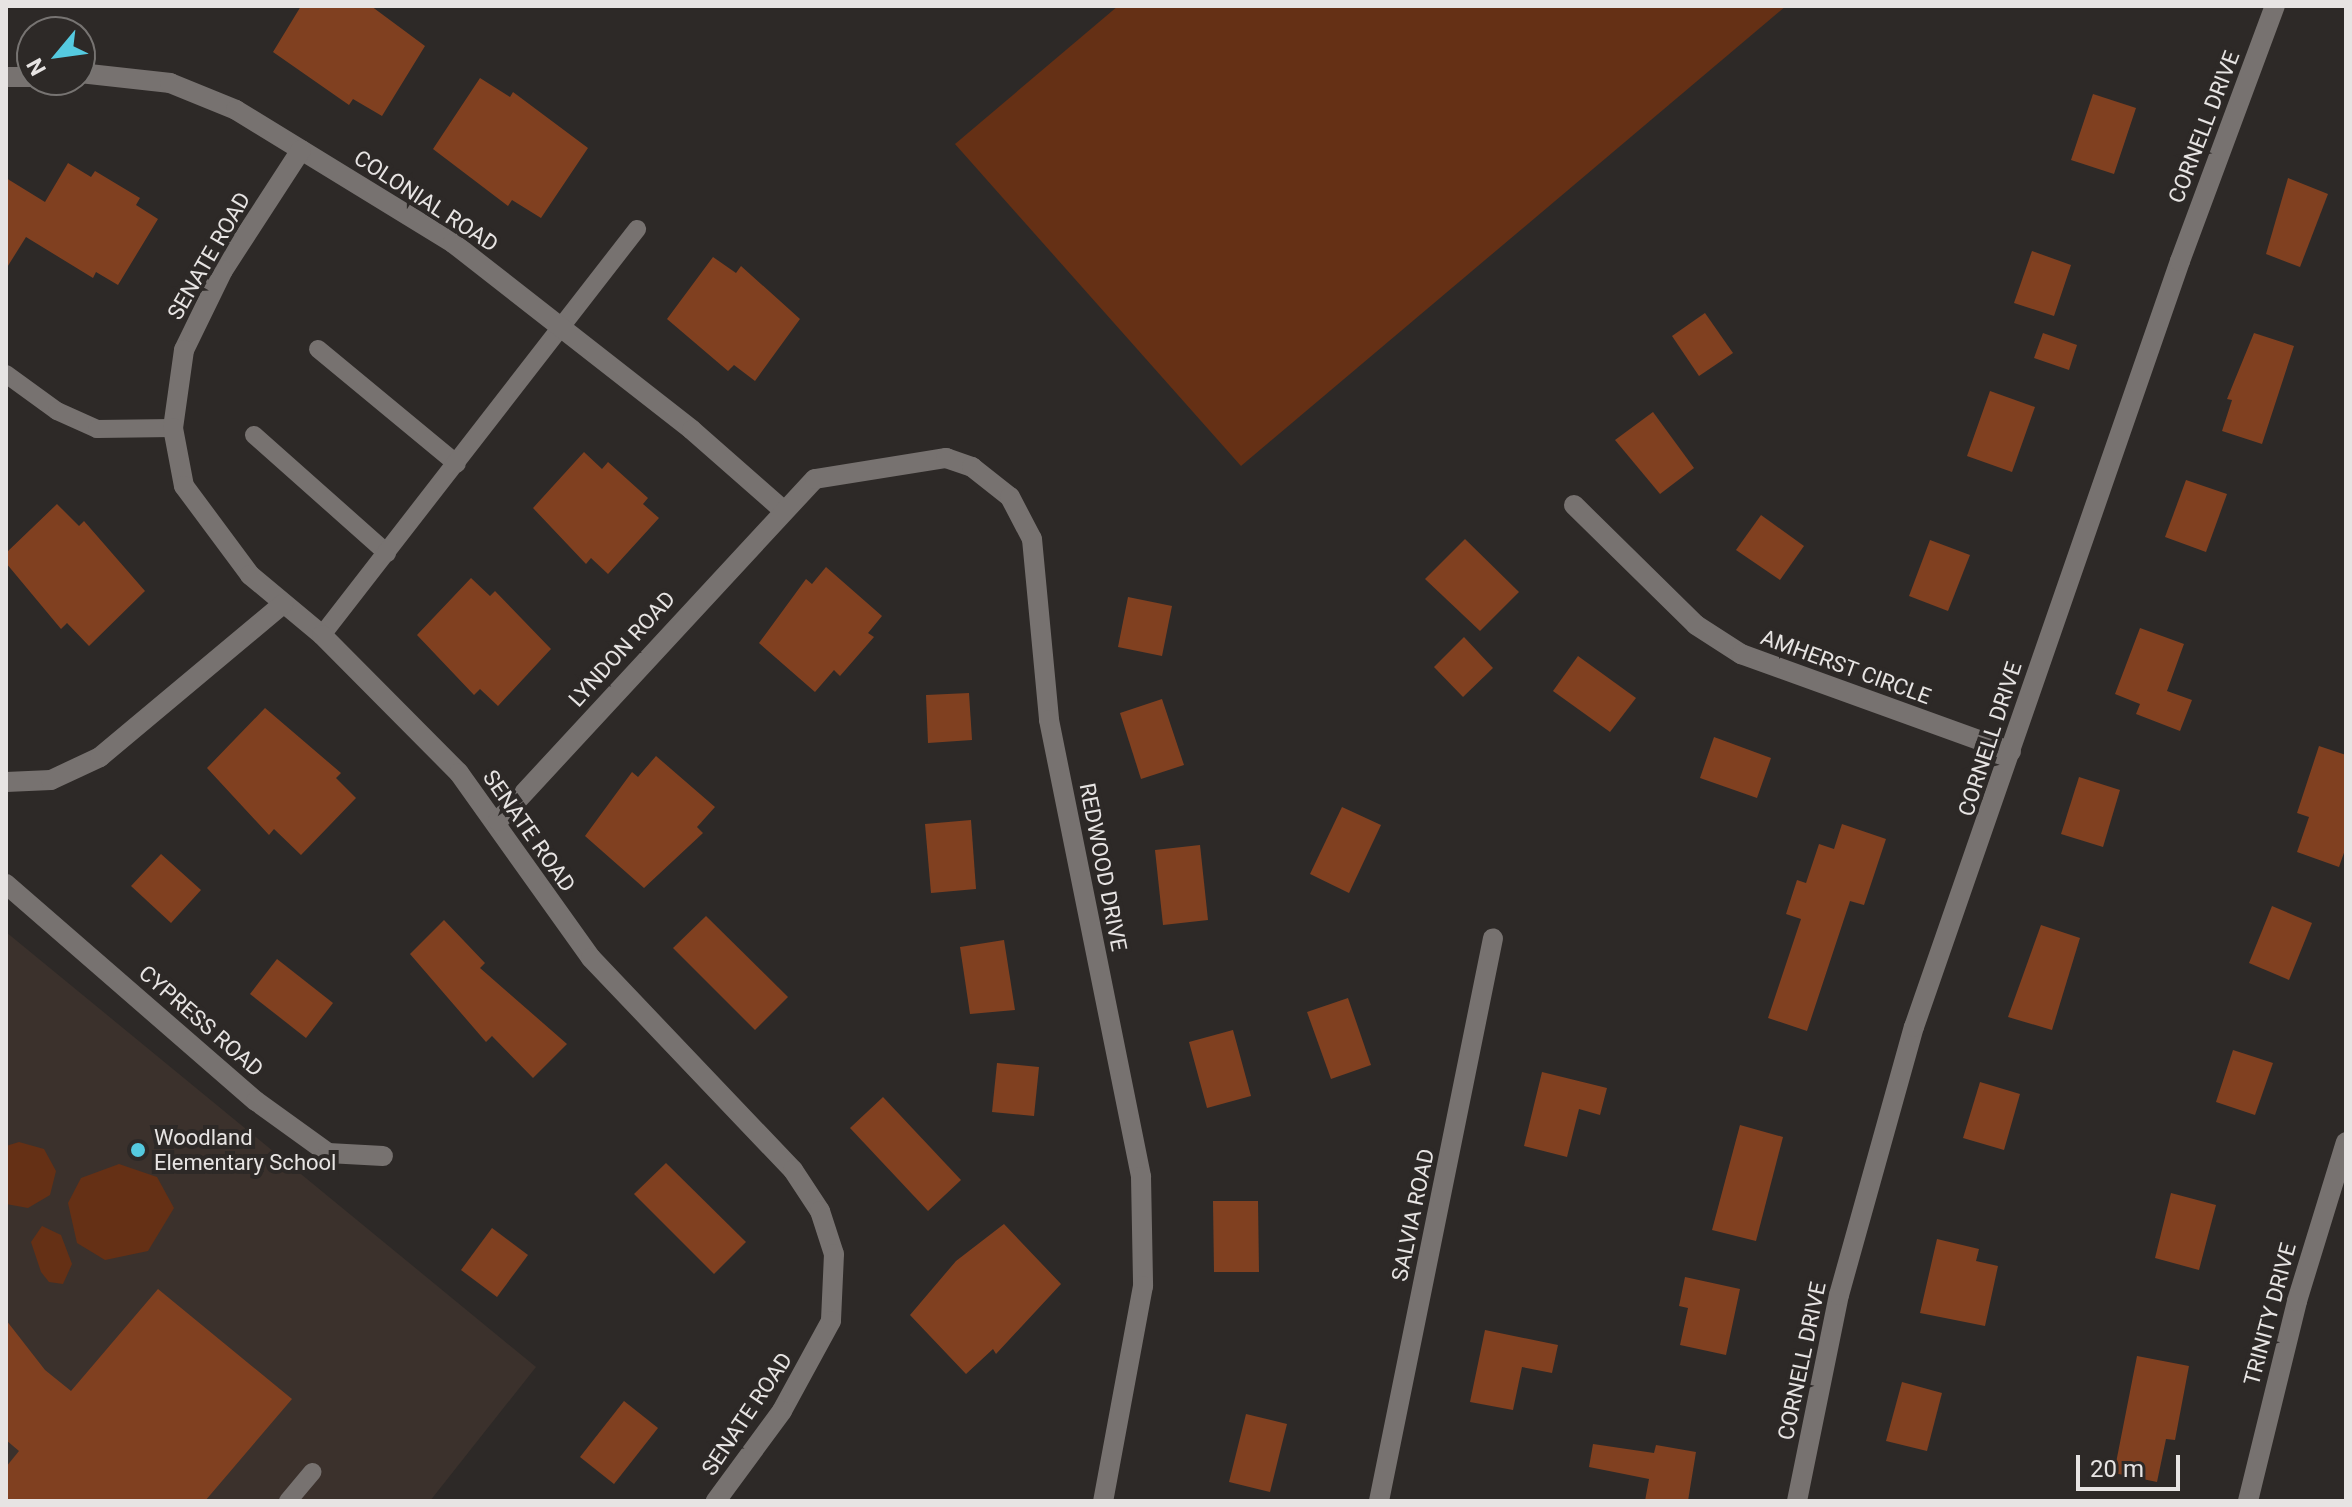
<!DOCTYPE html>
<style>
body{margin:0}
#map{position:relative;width:2352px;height:1507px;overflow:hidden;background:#2d2927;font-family:Roboto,sans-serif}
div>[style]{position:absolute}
.built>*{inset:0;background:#3b312c}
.green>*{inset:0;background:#653015}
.building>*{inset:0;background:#804020}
.service>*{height:18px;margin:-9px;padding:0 9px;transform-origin:9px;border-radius:9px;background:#777270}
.minor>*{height:20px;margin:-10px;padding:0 10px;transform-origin:10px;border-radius:10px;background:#777270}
.dots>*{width:22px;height:22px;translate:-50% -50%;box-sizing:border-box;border:4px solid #2d2927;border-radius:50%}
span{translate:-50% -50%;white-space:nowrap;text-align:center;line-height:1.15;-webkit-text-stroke:8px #2d2927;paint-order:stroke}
.street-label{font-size:22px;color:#e7e4e3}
.poi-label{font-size:22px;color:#e7e4e3}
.left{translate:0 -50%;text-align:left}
.frame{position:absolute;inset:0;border:8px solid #e7e4e3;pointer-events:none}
.north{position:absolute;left:16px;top:16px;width:80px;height:80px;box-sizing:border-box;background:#2d2927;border:2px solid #777472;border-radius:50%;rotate:241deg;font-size:22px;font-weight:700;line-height:32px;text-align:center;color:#e7e4e3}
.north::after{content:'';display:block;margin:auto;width:28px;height:36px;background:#55cae0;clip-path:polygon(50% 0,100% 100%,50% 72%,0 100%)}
.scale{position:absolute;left:2076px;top:1455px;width:104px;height:36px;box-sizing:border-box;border:4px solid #e7e4e3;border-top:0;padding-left:10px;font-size:24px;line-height:28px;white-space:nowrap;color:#e7e4e3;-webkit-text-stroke:6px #2d2927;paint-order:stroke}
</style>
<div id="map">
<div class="built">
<div style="clip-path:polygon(6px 932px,536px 1367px,430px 1501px,6px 1501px)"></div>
</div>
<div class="green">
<div style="clip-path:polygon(1118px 6px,1786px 6px,1241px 466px,955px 144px)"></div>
<div style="clip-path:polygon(19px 1142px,44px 1149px,56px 1171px,50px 1195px,28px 1208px,6px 1204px,6px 1146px)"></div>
<div style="clip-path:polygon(119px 1164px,157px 1177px,174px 1208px,148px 1251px,105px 1260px,77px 1243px,68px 1203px,81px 1178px)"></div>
<div style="clip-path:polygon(42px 1226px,61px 1235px,72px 1264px,63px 1284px,49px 1282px,41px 1272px,31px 1242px)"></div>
</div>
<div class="building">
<div style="clip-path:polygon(301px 6px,371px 6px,425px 46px,382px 116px,353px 99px,349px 105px,273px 52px)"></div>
<div style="clip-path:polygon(480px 78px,510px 97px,513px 92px,588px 148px,541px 218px,512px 200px,508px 206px,433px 149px)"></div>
<div style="clip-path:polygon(2093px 94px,2136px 108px,2114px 174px,2071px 160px)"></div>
<div style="clip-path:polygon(68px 163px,91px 177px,95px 171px,140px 198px,136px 205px,158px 219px,118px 285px,96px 272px,93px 278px,26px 237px,6px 269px,6px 178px,45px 202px)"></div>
<div style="clip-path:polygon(2288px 178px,2328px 194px,2300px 267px,2266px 254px)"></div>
<div style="clip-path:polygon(2032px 251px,2071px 265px,2054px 316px,2014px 303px)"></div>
<div style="clip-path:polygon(713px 257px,736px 273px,741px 266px,800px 319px,755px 381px,734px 365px,728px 371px,667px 319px)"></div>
<div style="clip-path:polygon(1705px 313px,1733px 353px,1699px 376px,1672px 336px)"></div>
<div style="clip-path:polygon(2043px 333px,2077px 345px,2069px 370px,2034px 358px)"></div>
<div style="clip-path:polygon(2254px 333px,2294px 346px,2262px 444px,2222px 431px,2232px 400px,2227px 399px)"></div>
<div style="clip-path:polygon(1990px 391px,2035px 407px,2012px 472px,1967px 456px)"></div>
<div style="clip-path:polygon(1653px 412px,1694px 468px,1660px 494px,1615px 440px)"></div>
<div style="clip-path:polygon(584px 452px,602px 469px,608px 462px,648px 498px,643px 504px,659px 518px,608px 574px,591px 558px,586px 564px,533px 508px)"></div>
<div style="clip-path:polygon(2186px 480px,2227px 494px,2206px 552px,2165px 537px)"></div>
<div style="clip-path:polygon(57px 504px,79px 526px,84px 521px,145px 591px,89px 646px,67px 623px,61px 629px,6px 563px,6px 553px)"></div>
<div style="clip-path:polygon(1761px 515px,1804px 546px,1780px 580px,1736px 550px)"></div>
<div style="clip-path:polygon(1465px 539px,1519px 592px,1480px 631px,1425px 579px)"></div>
<div style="clip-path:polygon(1930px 540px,1970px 555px,1948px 611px,1909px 596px)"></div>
<div style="clip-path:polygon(826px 567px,882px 616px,868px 633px,874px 637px,840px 676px,834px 670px,815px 692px,759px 643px,806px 579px,812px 584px)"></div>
<div style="clip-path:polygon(471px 578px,490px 596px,495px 591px,551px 649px,498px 706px,480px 689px,474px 695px,417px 635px)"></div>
<div style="clip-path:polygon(1128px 597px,1172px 606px,1162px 656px,1118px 647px)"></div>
<div style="clip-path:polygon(2140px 628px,2184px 644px,2167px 691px,2192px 700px,2180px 731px,2136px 714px,2140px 704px,2115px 694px)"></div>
<div style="clip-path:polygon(1464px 637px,1493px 668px,1463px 697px,1434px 667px)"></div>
<div style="clip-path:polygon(1578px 656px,1636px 698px,1610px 732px,1553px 691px)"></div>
<div style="clip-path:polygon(969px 693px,972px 740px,928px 743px,926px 695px)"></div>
<div style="clip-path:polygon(1162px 699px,1184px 765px,1141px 779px,1120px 713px)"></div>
<div style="clip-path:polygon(265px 708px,341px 773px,336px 778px,356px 798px,301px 855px,274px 829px,269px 835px,207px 768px)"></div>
<div style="clip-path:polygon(1714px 737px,1771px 758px,1757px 798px,1700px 778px)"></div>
<div style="clip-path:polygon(2319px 746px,2346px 755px,2346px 847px,2339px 867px,2297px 852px,2309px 817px,2297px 813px)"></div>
<div style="clip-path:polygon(656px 756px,715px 807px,697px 827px,703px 833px,644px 888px,585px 836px,632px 772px,638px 777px)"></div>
<div style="clip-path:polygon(2079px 777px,2120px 790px,2103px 847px,2061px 834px)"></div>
<div style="clip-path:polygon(1342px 807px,1381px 825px,1349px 893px,1310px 874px)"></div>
<div style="clip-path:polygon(971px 820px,976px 889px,931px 893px,925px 824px)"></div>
<div style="clip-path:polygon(1842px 824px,1886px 839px,1864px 905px,1850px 901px,1807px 1031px,1768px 1018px,1801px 919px,1786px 914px,1797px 880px,1806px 883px,1819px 844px,1834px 849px)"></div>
<div style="clip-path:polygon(1200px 845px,1208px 920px,1163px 925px,1155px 850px)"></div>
<div style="clip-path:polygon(161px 854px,201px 890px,171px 923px,131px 886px)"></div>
<div style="clip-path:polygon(2272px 906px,2312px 923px,2289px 980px,2249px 963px)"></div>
<div style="clip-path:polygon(706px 916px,788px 997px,755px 1030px,673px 948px)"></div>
<div style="clip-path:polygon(444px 920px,485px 963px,480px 968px,567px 1044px,533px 1078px,492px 1036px,486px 1042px,410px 954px)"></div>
<div style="clip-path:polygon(2041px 925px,2080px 938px,2052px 1030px,2008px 1017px)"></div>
<div style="clip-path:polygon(1004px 940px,1015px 1010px,970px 1014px,960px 947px)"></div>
<div style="clip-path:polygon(277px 959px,333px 1003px,306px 1038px,250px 994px)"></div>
<div style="clip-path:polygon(1348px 998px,1371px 1065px,1331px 1079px,1307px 1012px)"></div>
<div style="clip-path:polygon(1233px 1030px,1251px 1096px,1207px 1108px,1189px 1042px)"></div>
<div style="clip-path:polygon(2233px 1050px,2273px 1063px,2255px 1115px,2216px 1102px)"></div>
<div style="clip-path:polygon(997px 1063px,1039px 1067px,1034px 1116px,992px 1112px)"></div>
<div style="clip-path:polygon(1542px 1072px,1607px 1088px,1600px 1115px,1579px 1109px,1567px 1157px,1524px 1146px)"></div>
<div style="clip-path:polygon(1980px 1082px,2020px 1094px,2004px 1150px,1963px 1138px)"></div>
<div style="clip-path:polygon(883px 1097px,961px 1180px,928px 1211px,850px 1128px)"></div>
<div style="clip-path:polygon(1740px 1125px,1783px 1137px,1756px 1241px,1712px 1230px)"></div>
<div style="clip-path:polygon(666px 1163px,746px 1242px,714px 1274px,634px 1194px)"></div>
<div style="clip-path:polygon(2171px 1193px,2216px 1205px,2199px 1270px,2155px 1258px)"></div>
<div style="clip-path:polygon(1213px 1201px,1258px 1201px,1259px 1272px,1214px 1272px)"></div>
<div style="clip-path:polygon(1004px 1224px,1061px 1284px,996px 1354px,993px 1349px,966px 1374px,910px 1315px,956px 1261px)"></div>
<div style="clip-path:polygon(492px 1228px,528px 1255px,497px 1297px,461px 1270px)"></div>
<div style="clip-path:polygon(1937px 1239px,1979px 1249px,1976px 1261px,1998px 1266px,1985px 1326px,1920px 1313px)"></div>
<div style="clip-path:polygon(1685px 1277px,1740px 1289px,1726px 1355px,1680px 1345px,1688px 1308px,1679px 1306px)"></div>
<div style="clip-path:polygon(158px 1289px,292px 1399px,205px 1501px,6px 1501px,6px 1467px,19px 1451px,6px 1440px,6px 1320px,45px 1370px,71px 1391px)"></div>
<div style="clip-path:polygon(1485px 1330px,1558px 1345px,1552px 1373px,1522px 1367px,1513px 1410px,1470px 1402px)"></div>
<div style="clip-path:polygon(2137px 1356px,2189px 1366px,2175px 1440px,2166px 1439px,2157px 1482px,2114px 1473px)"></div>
<div style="clip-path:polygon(1902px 1382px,1942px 1393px,1927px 1451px,1886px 1441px)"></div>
<div style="clip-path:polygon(624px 1401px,658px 1428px,614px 1484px,580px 1457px)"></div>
<div style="clip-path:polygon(1246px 1414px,1287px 1424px,1270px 1492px,1229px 1482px)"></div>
<div style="clip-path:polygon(1593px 1444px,1654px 1453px,1656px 1445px,1696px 1452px,1688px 1501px,1645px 1501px,1649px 1479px,1589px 1467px)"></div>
</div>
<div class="service">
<div style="left:318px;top:349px;width:180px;rotate:39.6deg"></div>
<div style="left:6px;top:374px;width:63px;rotate:36deg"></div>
<div style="left:57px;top:411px;width:44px;rotate:24.2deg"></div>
<div style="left:97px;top:429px;width:76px;rotate:-0.8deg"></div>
<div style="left:254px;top:435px;width:178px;rotate:41.6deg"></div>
<div style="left:322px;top:635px;width:514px;rotate:-52.19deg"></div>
<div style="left:288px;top:1501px;width:38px;rotate:-50deg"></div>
</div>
<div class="minor">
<div style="left:80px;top:73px;width:91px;rotate:6.3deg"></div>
<div style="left:170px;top:83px;width:71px;rotate:22.2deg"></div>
<div style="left:236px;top:110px;width:255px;rotate:31.5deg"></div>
<div style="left:453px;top:243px;width:303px;rotate:38deg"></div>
<div style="left:692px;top:430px;width:120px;rotate:41.3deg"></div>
<div style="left:6px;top:77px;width:26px"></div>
<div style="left:301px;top:150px;width:143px;rotate:123deg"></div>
<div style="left:223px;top:270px;width:89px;rotate:116deg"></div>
<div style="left:184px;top:350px;width:79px;rotate:98deg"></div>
<div style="left:173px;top:428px;width:59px;rotate:79.3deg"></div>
<div style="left:184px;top:486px;width:111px;rotate:53.4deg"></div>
<div style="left:250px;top:575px;width:94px;rotate:39.8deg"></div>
<div style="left:322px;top:635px;width:194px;rotate:45.2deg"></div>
<div style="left:459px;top:773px;width:227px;rotate:54.5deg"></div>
<div style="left:591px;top:958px;width:293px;rotate:46.4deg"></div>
<div style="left:793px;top:1170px;width:49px;rotate:56.6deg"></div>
<div style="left:820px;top:1211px;width:45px;rotate:72deg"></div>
<div style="left:834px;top:1254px;width:67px;rotate:92.6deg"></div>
<div style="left:831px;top:1321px;width:102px;rotate:118.6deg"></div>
<div style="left:782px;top:1411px;width:112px;rotate:126.3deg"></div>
<div style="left:1574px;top:505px;width:171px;rotate:44.5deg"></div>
<div style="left:1696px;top:625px;width:54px;rotate:32.8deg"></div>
<div style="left:1741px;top:654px;width:287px;rotate:19.9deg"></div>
<div style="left:6px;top:782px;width:45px;rotate:-2.5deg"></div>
<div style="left:51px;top:780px;width:54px;rotate:-25.1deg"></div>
<div style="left:100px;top:757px;width:239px;rotate:-39.9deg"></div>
<div style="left:498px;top:821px;width:466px;rotate:-47.2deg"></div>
<div style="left:815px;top:479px;width:133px;rotate:-9.1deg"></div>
<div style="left:946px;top:458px;width:28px;rotate:19deg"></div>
<div style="left:972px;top:467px;width:48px;rotate:38.3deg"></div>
<div style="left:1010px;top:497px;width:47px;rotate:62.4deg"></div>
<div style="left:1032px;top:539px;width:182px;rotate:84.6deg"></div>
<div style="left:1049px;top:720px;width:466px;rotate:78.6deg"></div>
<div style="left:1141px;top:1177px;width:109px;rotate:88.9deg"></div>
<div style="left:1143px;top:1286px;width:219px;rotate:100.5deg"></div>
<div style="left:6px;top:884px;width:331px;rotate:41deg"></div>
<div style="left:256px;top:1101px;width:89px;rotate:35.8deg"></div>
<div style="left:328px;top:1153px;width:55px;rotate:3.1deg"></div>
<div style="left:1379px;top:1501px;width:574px;rotate:-78.55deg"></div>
<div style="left:1797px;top:1501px;width:210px;rotate:-78.5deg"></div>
<div style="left:1839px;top:1295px;width:278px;rotate:-74.4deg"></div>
<div style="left:1914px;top:1027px;width:811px;rotate:-70.85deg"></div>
<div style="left:2180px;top:261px;width:272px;rotate:-69.6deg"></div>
<div style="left:2248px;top:1501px;width:206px;rotate:-76.2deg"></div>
<div style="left:2297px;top:1301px;width:166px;rotate:-72.9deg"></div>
</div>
<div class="dots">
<div style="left:138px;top:1150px;background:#55cae0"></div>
</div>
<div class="street-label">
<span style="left:2204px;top:127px;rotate:-69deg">CORNELL DRIVE</span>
<span style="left:426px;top:201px;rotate:33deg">COLONIAL ROAD</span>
<span style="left:209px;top:256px;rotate:-60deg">SENATE ROAD</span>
<span style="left:622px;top:649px;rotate:-48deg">LYNDON ROAD</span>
<span style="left:1846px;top:667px;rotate:20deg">AMHERST CIRCLE</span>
<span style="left:1990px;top:739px;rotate:-72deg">CORNELL DRIVE</span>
<span style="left:529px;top:831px;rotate:55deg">SENATE ROAD</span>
<span style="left:1103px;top:867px;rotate:79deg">REDWOOD DRIVE</span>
<span style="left:201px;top:1021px;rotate:41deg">CYPRESS ROAD</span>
<span style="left:1413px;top:1215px;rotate:-78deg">SALVIA ROAD</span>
<span style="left:2270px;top:1314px;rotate:-75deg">TRINITY DRIVE</span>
<span style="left:1802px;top:1361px;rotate:-78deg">CORNELL DRIVE</span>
<span style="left:747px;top:1414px;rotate:-56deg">SENATE ROAD</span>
</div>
<div class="poi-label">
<span class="left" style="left:154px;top:1150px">Woodland<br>Elementary School</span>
</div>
<div class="frame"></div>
<div class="north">N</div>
<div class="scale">20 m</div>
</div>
